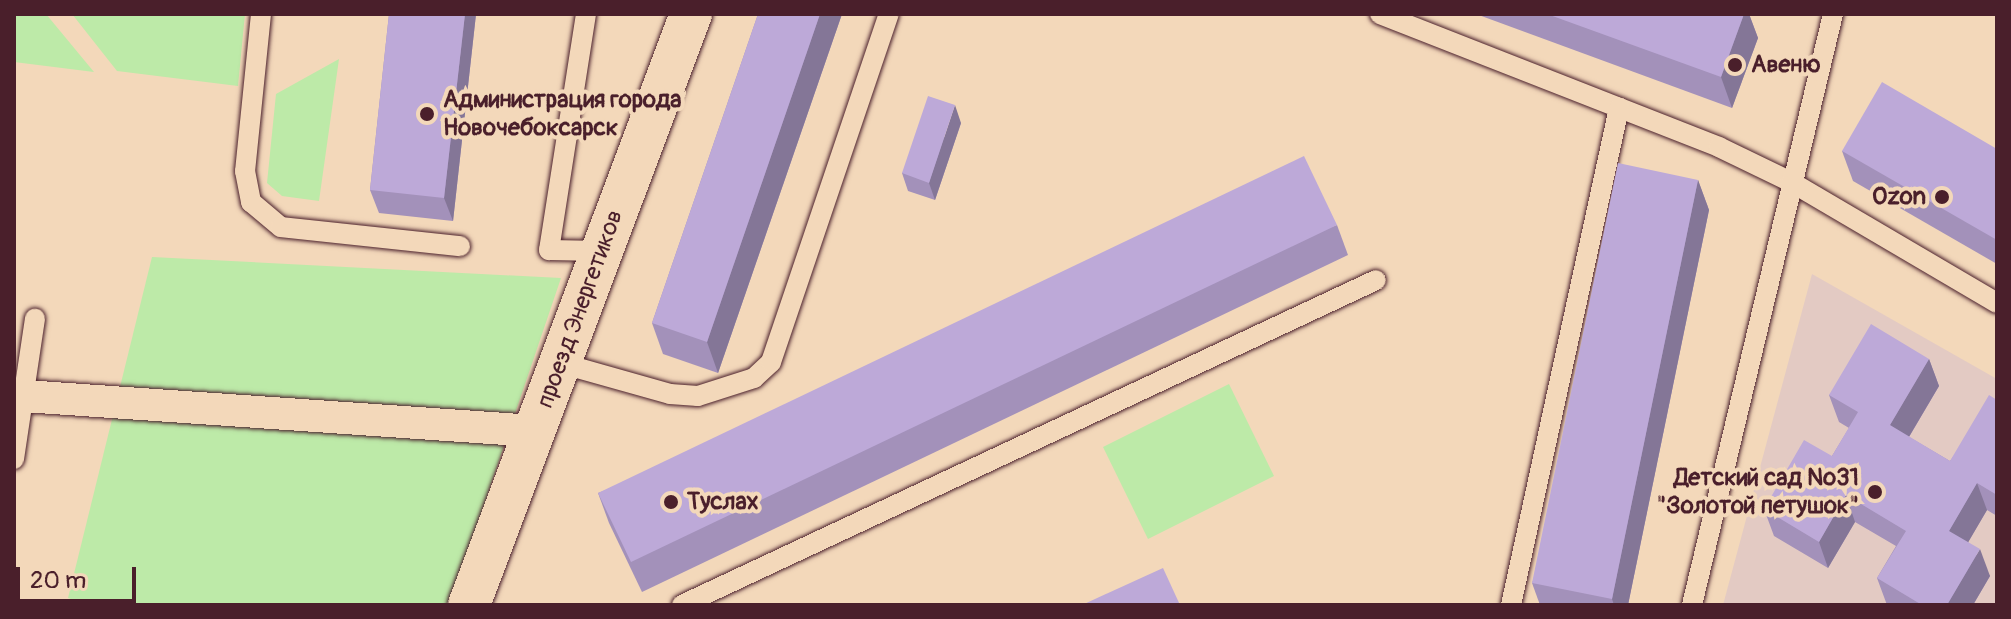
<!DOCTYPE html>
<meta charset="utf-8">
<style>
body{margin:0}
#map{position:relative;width:2011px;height:619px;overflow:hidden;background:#f3d8ba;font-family:Pangolin,sans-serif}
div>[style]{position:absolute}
.built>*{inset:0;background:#e3cac3}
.green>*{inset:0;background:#bdeaa8}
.roads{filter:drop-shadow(0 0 2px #4a1f2b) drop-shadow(0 0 2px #4a1f2b)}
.service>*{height:20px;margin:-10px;padding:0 10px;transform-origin:10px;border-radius:10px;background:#f3d8ba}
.pedestrian>*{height:32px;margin:-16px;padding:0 16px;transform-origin:16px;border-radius:16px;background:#f3d8ba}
.minor>*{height:42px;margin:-21px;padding:0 21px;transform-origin:21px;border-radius:21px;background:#f3d8ba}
.wall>*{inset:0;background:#a391ba}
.shaded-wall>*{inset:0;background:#847697}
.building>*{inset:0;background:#bda9d8}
.dots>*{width:22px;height:22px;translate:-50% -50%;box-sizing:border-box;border:4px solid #f3d8ba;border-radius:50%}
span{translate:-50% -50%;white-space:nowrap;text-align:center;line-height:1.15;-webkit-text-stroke:8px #f3d8ba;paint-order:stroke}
.poi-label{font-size:24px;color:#4a1f2b;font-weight:700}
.left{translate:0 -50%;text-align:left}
.right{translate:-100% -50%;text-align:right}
.street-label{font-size:24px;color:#4a1f2b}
.frame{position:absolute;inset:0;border:16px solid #4a1f2b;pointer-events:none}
.scale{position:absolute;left:16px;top:567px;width:120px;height:36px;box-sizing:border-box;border:4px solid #4a1f2b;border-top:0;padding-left:10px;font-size:24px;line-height:28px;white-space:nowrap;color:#4a1f2b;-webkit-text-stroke:6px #f3d8ba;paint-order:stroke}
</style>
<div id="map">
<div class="built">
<div style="clip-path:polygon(1812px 274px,1997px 379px,1997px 605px,1723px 605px)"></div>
</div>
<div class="green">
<div style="clip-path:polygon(14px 14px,46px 14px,94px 72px,14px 62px)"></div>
<div style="clip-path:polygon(72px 14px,245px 14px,238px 86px,117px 71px)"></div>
<div style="clip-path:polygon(339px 59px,319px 201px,282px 196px,267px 183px,276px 94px)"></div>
<div style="clip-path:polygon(152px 257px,561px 278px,450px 605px,89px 605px,68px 598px)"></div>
<div style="clip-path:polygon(1229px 384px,1274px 476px,1148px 539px,1103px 447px)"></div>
</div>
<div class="roads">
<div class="service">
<div style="left:261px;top:14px;width:158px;rotate:95.8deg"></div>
<div style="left:245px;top:171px;width:32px;rotate:79deg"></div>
<div style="left:251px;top:202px;width:39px;rotate:40deg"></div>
<div style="left:281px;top:227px;width:180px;rotate:6.1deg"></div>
<div style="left:586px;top:14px;width:239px;rotate:98.9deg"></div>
<div style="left:549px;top:250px;width:53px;rotate:1.1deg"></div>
<div style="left:1380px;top:14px;width:364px;rotate:21.4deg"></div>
<div style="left:1719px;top:147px;width:80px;rotate:25.9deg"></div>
<div style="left:1791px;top:182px;width:239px;rotate:30.4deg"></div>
<div style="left:560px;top:363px;width:114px;rotate:15.7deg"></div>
<div style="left:670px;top:394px;width:28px;rotate:4deg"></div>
<div style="left:698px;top:396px;width:59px;rotate:-17.8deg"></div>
<div style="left:754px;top:378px;width:23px;rotate:-43deg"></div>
<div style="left:771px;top:362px;width:367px;rotate:-71.3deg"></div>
<div style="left:14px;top:459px;width:142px;rotate:-81.5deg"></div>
<div style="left:682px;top:605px;width:766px;rotate:-25.09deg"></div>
<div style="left:1511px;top:605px;width:509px;rotate:-77.74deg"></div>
<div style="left:1692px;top:605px;width:608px;rotate:-76.58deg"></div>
</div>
<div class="pedestrian">
<div style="left:24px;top:396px;width:512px;rotate:3.92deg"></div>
</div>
<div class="minor">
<div style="left:469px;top:605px;width:631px;rotate:-69.41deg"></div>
</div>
</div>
<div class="wall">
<div style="clip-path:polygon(389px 14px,476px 14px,453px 221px,379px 213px,370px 190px)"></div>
<div style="clip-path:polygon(758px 14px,842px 14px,718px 373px,663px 354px,652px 323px)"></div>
<div style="clip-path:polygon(1476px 14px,1749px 14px,1758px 38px,1732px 108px)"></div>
<div style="clip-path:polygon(961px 123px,935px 200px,908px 191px,902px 173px)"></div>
<div style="clip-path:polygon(1997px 149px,1997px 264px,1853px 181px,1842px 151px)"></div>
<div style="clip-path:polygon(1698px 180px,1709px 210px,1628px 605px,1540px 605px,1532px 583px)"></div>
<div style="clip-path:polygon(1337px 225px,1348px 255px,642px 592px,609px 523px,598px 493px)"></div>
<div style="clip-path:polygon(1929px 359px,1939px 386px,1909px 437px,1950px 461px,1997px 400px,1997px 516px,1987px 510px,1968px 542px,1990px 576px,1973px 605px,1887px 605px,1877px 578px,1896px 546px,1855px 522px,1828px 568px,1774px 536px,1764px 509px,1832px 456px,1849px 428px,1839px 422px,1829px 395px)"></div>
</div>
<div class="shaded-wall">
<div style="clip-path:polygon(465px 14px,476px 14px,453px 221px,444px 198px)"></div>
<div style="clip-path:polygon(820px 14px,842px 14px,718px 373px,707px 342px)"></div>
<div style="clip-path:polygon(1744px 14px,1749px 14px,1758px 38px,1732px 108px,1721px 77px)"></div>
<div style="clip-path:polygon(955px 105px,961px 123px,935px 200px,929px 183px)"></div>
<div style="clip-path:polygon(1698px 180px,1709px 210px,1628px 605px,1614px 605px,1612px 599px)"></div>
<div style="clip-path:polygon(1929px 359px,1939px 386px,1900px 452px,1890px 425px)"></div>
<div style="clip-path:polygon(1977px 483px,1987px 510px,1959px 558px,1949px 531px)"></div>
<div style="clip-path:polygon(1846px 495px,1855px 522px,1828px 568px,1819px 542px)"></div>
<div style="clip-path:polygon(1980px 549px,1990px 576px,1973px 605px,1947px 605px)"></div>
</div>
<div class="building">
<div style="clip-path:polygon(389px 14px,465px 14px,444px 198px,370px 190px)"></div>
<div style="clip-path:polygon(758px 14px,820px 14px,707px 342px,652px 323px)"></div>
<div style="clip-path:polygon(1547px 14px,1744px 14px,1721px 77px)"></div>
<div style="clip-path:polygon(1882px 82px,1997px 149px,1997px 240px,1842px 151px)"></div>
<div style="clip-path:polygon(928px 96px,955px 105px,929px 183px,902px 173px)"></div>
<div style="clip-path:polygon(1304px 156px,1337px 225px,631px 562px,598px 493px)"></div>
<div style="clip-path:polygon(1618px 163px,1698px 180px,1612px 599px,1532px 583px)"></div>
<div style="clip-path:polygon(1871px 324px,1929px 359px,1890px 425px,1950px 461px,1989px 395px,1997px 400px,1997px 495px,1977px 483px,1949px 531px,1980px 549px,1947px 605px,1922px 605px,1877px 578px,1906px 531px,1846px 495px,1819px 542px,1764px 509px,1804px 440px,1832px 456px,1858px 412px,1829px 395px)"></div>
<div style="clip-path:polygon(1163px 568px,1180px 605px,1082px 605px)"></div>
</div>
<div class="dots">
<div style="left:1735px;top:65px;background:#4a1f2b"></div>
<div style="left:427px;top:114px;background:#4a1f2b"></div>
<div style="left:1942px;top:197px;background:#4a1f2b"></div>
<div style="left:1875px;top:492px;background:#4a1f2b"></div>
<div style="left:671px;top:502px;background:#4a1f2b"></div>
</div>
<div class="poi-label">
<span class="left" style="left:1751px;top:65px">Авеню</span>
<span class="left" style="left:443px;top:114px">Администрация города<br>Новочебоксарск</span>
<span class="right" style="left:1926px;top:197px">Ozon</span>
<span class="right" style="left:1859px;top:492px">Детский сад №31<br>"Золотой петушок"</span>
<span class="left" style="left:687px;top:502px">Туслах</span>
</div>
<div class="street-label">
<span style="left:580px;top:309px;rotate:-70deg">проезд Энергетиков</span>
</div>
<div class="frame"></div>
<div class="scale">20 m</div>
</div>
